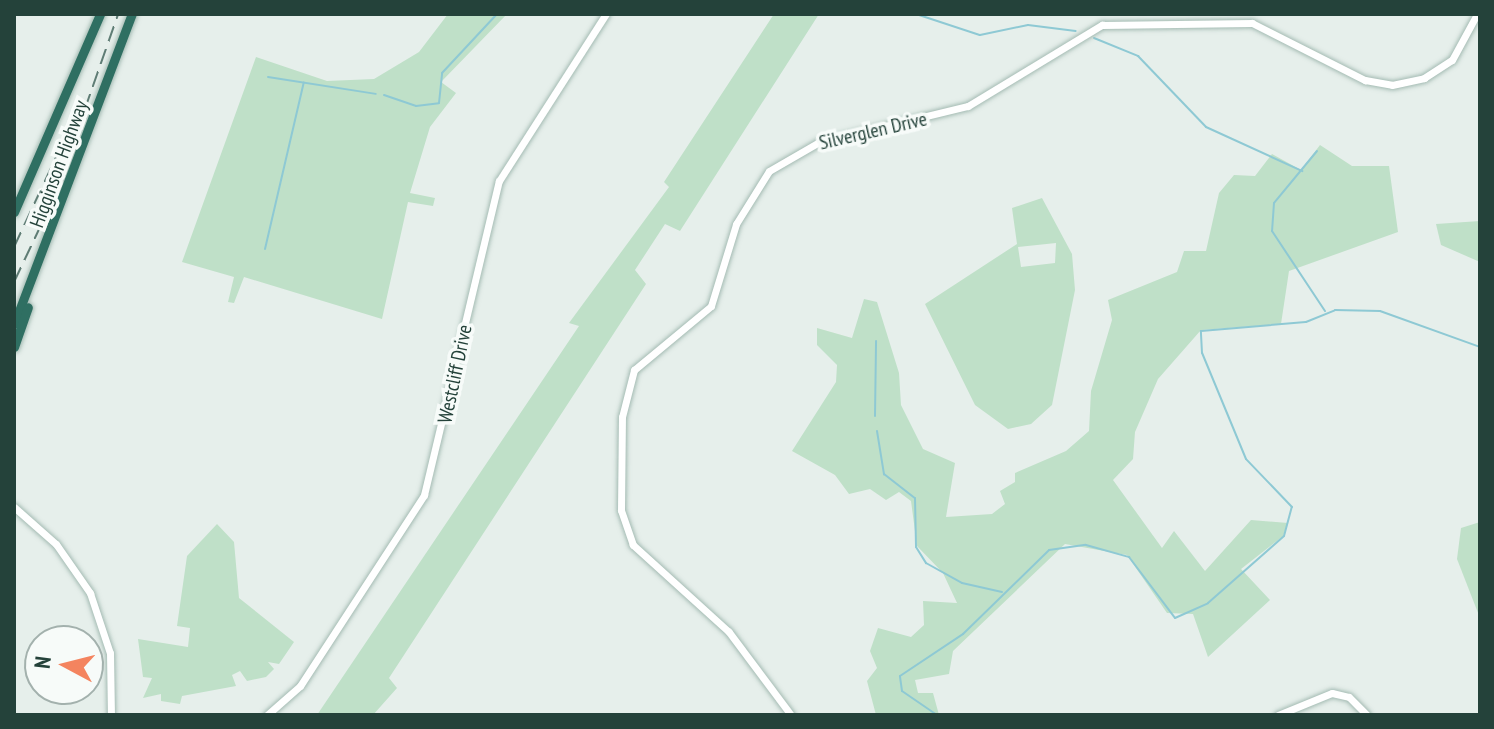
<!DOCTYPE html>
<style>
body{margin:0}
#map{position:relative;width:1494px;height:729px;overflow:hidden;background:#e6efeb;font-family:"PT Sans Narrow",sans-serif}
div>[style]{position:absolute}
.green>*{inset:0;background:#bfe0c8}
.stream>*{height:2px;margin:-1px;padding:0 1px;transform-origin:1px;border-radius:1px;background:#8ec9d4}
.roads{filter:drop-shadow(0 0 2px #a4bbb3) drop-shadow(0 0 2px #a4bbb3)}
.secondary>*{height:7px;margin:-3.5px;padding:0 3.5px;transform-origin:3.5px;border-radius:3.5px;background:#fff}
.highway>*{height:9px;margin:-4.5px;padding:0 4.5px;transform-origin:4.5px;border-radius:4.5px;background:#2f6f62}
.rail>*{height:2px;margin-top:-1px;transform-origin:0;background:repeating-linear-gradient(90deg,#5f7d75 0 16px,transparent 0 24px)}
span{translate:-50% -50%;white-space:nowrap;text-align:center;line-height:1.15;-webkit-text-stroke:7px #f7fbf9;paint-order:stroke}
.street-label{font-size:20px;color:#24423a}
.frame{position:absolute;inset:0;border:16px solid #24423a;pointer-events:none}
.north{position:absolute;left:24px;top:625px;width:80px;height:80px;box-sizing:border-box;background:#f7fbf9;border:2px solid #a3b1ad;border-radius:50%;rotate:277deg;font-size:22px;font-weight:700;line-height:32px;text-align:center;color:#24423a}
.north::after{content:'';display:block;margin:auto;width:28px;height:36px;background:#f4845f;clip-path:polygon(50% 0,100% 100%,50% 72%,0 100%)}
</style>
<div id="map">
<div class="green">
<div style="clip-path:polygon(448px 14px,507px 14px,441px 82px,456px 93px,430px 127px,410px 193px,435px 198px,433px 206px,408px 202px,382px 319px,244px 277px,234px 303px,228px 302px,234px 277px,182px 262px,256px 57px,327px 81px,374px 79px,419px 52px)"></div>
<div style="clip-path:polygon(774px 14px,819px 14px,680px 231px,665px 224px,635px 270px,646px 284px,389px 678px,397px 688px,373px 715px,317px 715px,579px 326px,569px 323px,669px 187px,664px 182px)"></div>
<div style="clip-path:polygon(1320px 145px,1352px 166px,1389px 166px,1398px 232px,1289px 271px,1281px 324px,1201px 330px,1158px 379px,1135px 432px,1133px 459px,1113px 480px,1162px 548px,1174px 531px,1205px 571px,1251px 520px,1288px 523px,1283px 536px,1241px 569px,1270px 600px,1208px 657px,1193px 614px,1167px 613px,1127px 555px,1065px 544px,953px 651px,949px 674px,915px 680px,918px 693px,933px 693px,939px 715px,876px 715px,867px 681px,877px 668px,870px 651px,878px 628px,911px 637px,924px 625px,923px 601px,957px 603px,943px 573px,917px 546px,911px 501px,899px 492px,886px 500px,870px 489px,849px 494px,835px 475px,792px 451px,836px 382px,837px 365px,817px 345px,817px 328px,852px 338px,864px 299px,877px 302px,899px 373px,901px 405px,923px 449px,955px 463px,946px 517px,992px 514px,1005px 504px,1000px 491px,1015px 482px,1015px 473px,1066px 451px,1089px 431px,1091px 391px,1112px 320px,1108px 300px,1177px 272px,1184px 251px,1206px 251px,1219px 193px,1234px 175px,1255px 176px,1272px 154px,1301px 170px)"></div>
<div style="clip-path:polygon(evenodd,1042px 198px,1072px 254px,1075px 290px,1052px 405px,1031px 424px,1008px 429px,975px 405px,925px 304px,1017px 244px,1012px 208px,1042px 198px,1056px 243px,1055px 263px,1021px 267px,1018px 247px,1056px 243px)"></div>
<div style="clip-path:polygon(1480px 221px,1480px 262px,1441px 245px,1436px 224px)"></div>
<div style="clip-path:polygon(1480px 522px,1480px 618px,1457px 559px,1461px 528px)"></div>
<div style="clip-path:polygon(217px 524px,234px 542px,239px 598px,294px 642px,279px 664px,268px 662px,274px 669px,266px 677px,247px 681px,240px 671px,232px 675px,236px 686px,182px 696px,180px 704px,161px 701px,161px 694px,143px 698px,152px 678px,143px 677px,138px 639px,188px 647px,190px 628px,177px 626px,187px 556px)"></div>
</div>
<div class="stream">
<div style="left:916px;top:14px;width:67px;rotate:18.2deg"></div>
<div style="left:980px;top:35px;width:49px;rotate:-11.8deg"></div>
<div style="left:1028px;top:25px;width:48px;rotate:7.1deg"></div>
<div style="left:1094px;top:38px;width:48px;rotate:22.2deg"></div>
<div style="left:1138px;top:56px;width:98px;rotate:46.2deg"></div>
<div style="left:1206px;top:127px;width:106px;rotate:24.6deg"></div>
<div style="left:268px;top:77px;width:109px;rotate:8.9deg"></div>
<div style="left:384px;top:95px;width:34px;rotate:19deg"></div>
<div style="left:416px;top:106px;width:23px;rotate:-7deg"></div>
<div style="left:439px;top:103px;width:30px;rotate:-84deg"></div>
<div style="left:442px;top:73px;width:81px;rotate:-47deg"></div>
<div style="left:1317px;top:151px;width:67px;rotate:129.6deg"></div>
<div style="left:1274px;top:203px;width:28px;rotate:94deg"></div>
<div style="left:1272px;top:231px;width:96px;rotate:56.5deg"></div>
<div style="left:265px;top:249px;width:171px;rotate:-76.9deg"></div>
<div style="left:875px;top:416px;width:75px;rotate:-89.2deg"></div>
<div style="left:877px;top:431px;width:44px;rotate:80.8deg"></div>
<div style="left:884px;top:474px;width:39px;rotate:38deg"></div>
<div style="left:915px;top:498px;width:49px;rotate:88.8deg"></div>
<div style="left:916px;top:547px;width:19px;rotate:58deg"></div>
<div style="left:926px;top:563px;width:41px;rotate:29.1deg"></div>
<div style="left:962px;top:583px;width:41px;rotate:12.7deg"></div>
<div style="left:937px;top:715px;width:42px;rotate:-145.6deg"></div>
<div style="left:902px;top:691px;width:15px;rotate:-98deg"></div>
<div style="left:900px;top:676px;width:76px;rotate:-33.7deg"></div>
<div style="left:963px;top:634px;width:120px;rotate:-44.3deg"></div>
<div style="left:1049px;top:550px;width:37px;rotate:-8deg"></div>
<div style="left:1086px;top:545px;width:45px;rotate:15.6deg"></div>
<div style="left:1129px;top:557px;width:76px;rotate:53deg"></div>
<div style="left:1175px;top:618px;width:36px;rotate:-24deg"></div>
<div style="left:1208px;top:603px;width:101px;rotate:-41.4deg"></div>
<div style="left:1284px;top:536px;width:30px;rotate:-75deg"></div>
<div style="left:1292px;top:507px;width:66px;rotate:-133.8deg"></div>
<div style="left:1246px;top:459px;width:115px;rotate:-112.5deg"></div>
<div style="left:1202px;top:353px;width:22px;rotate:-93deg"></div>
<div style="left:1201px;top:331px;width:105px;rotate:-4.9deg"></div>
<div style="left:1306px;top:322px;width:31px;rotate:-22deg"></div>
<div style="left:1335px;top:310px;width:45px;rotate:1.3deg"></div>
<div style="left:1380px;top:311px;width:106px;rotate:19.8deg"></div>
</div>
<div class="roads">
<div class="secondary">
<div style="left:14px;top:507px;width:56px;rotate:41.4deg"></div>
<div style="left:56px;top:544px;width:60px;rotate:55.2deg"></div>
<div style="left:90px;top:593px;width:63px;rotate:71.6deg"></div>
<div style="left:110px;top:653px;width:62px;rotate:89.1deg"></div>
<div style="left:267px;top:715px;width:44px;rotate:-41.3deg"></div>
<div style="left:300px;top:686px;width:228px;rotate:-57deg"></div>
<div style="left:424px;top:495px;width:323px;rotate:-76.6deg"></div>
<div style="left:499px;top:181px;width:198px;rotate:-57.4deg"></div>
<div style="left:791px;top:715px;width:104px;rotate:-126.8deg"></div>
<div style="left:729px;top:632px;width:130px;rotate:-137.8deg"></div>
<div style="left:633px;top:545px;width:37px;rotate:-109deg"></div>
<div style="left:621px;top:510px;width:93px;rotate:-89.4deg"></div>
<div style="left:622px;top:417px;width:49px;rotate:-75.7deg"></div>
<div style="left:634px;top:370px;width:100px;rotate:-39.7deg"></div>
<div style="left:711px;top:306px;width:86px;rotate:-73deg"></div>
<div style="left:736px;top:224px;width:62px;rotate:-58.1deg"></div>
<div style="left:769px;top:171px;width:58px;rotate:-30.1deg"></div>
<div style="left:819px;top:142px;width:153px;rotate:-13.6deg"></div>
<div style="left:968px;top:106px;width:157px;rotate:-31.2deg"></div>
<div style="left:1102px;top:25px;width:150px;rotate:-0.8deg"></div>
<div style="left:1252px;top:23px;width:127px;rotate:26.8deg"></div>
<div style="left:1365px;top:80px;width:27px;rotate:10deg"></div>
<div style="left:1392px;top:85px;width:33px;rotate:-12deg"></div>
<div style="left:1424px;top:78px;width:33px;rotate:-33deg"></div>
<div style="left:1452px;top:60px;width:52px;rotate:-61.5deg"></div>
<div style="left:1278px;top:715px;width:58px;rotate:-22.2deg"></div>
<div style="left:1332px;top:693px;width:17px;rotate:13deg"></div>
<div style="left:1349px;top:697px;width:25px;rotate:45deg"></div>
</div>
<div class="highway">
<div style="left:14px;top:212px;width:216px;rotate:-66.5deg"></div>
<div style="left:14px;top:324px;width:332px;rotate:-69.2deg"></div>
<div style="left:14px;top:347px;width:42px;rotate:-70.7deg"></div>
</div>
</div>
<div class="rail">
<div style="left:14px;top:247px;width:108px;rotate:-64.9deg"></div>
<div style="left:14px;top:282px;width:91px;rotate:-64.6deg"></div>
<div style="left:53px;top:200px;width:197px;rotate:-70.7deg"></div>
</div>
<div class="street-label">
<span style="left:873px;top:131px;rotate:-13deg">Silverglen Drive</span>
<span style="left:59px;top:164px;rotate:-70deg">Higginson Highway</span>
<span style="left:455px;top:374px;rotate:-78deg">Westcliff Drive</span>
</div>
<div class="frame"></div>
<div class="north">N</div>
</div>
